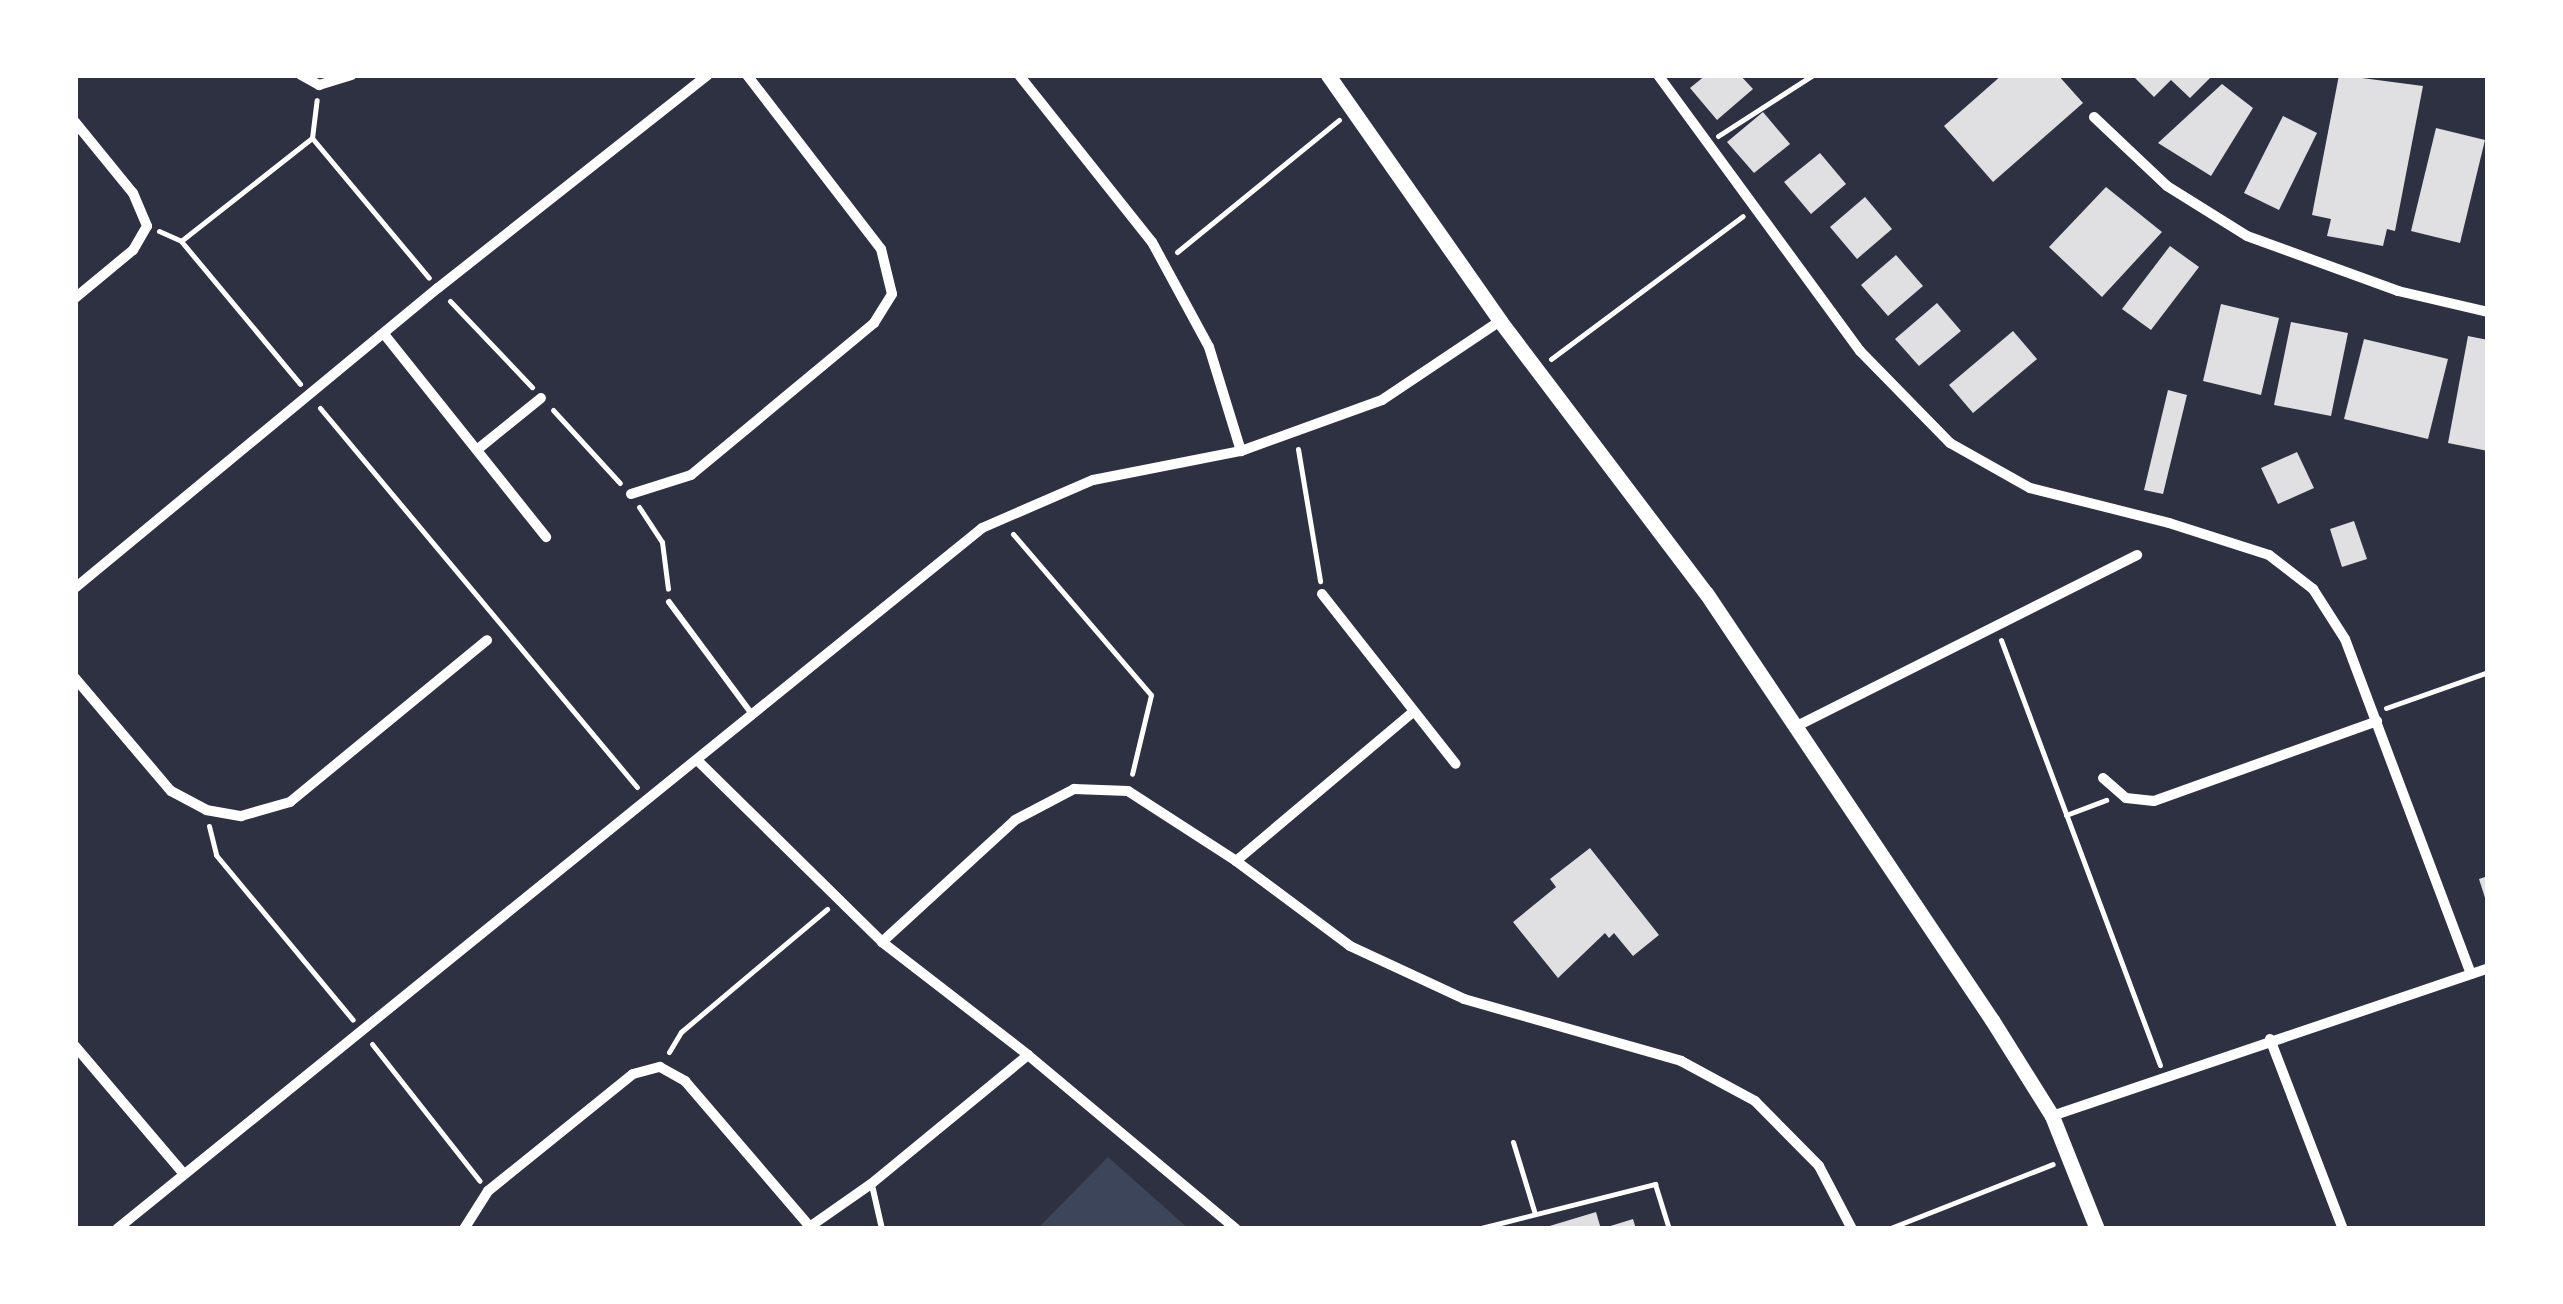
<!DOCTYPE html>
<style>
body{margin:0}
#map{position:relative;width:2563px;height:1304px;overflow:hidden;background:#2d3142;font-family:Montserrat,sans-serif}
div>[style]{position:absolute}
.green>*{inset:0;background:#3c4559}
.building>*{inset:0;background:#e0e0e3}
.path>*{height:5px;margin:-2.5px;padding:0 2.5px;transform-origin:2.5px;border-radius:2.5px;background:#fff}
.service>*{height:6px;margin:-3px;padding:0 3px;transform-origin:3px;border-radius:3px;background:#fff}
.minor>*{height:10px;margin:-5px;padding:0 5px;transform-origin:5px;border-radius:5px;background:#fff}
.tertiary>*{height:15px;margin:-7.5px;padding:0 7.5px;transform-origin:7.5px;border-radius:7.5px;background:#fff}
span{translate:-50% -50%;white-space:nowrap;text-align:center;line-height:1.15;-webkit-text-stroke:8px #fff;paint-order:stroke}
.frame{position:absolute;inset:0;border:78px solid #fff;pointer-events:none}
</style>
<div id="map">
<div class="green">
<div style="clip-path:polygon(1108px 1157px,1189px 1229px,1037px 1229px)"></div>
</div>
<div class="building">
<div style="clip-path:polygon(1706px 75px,1740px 75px,1753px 89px,1717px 120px,1690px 88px)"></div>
<div style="clip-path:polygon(2002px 75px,2058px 75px,2083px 103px,1993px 182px,1944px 126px)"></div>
<div style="clip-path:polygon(2137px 75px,2213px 75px,2190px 98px,2171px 80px,2154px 97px,2135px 78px)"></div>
<div style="clip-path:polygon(2339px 75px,2423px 86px,2395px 231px,2387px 229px,2383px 246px,2327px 236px,2331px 219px,2312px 215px)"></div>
<div style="clip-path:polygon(2222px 84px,2253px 108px,2211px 176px,2158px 143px)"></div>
<div style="clip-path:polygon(1763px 112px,1790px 144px,1754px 173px,1727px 142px)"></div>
<div style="clip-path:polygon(2283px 116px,2317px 133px,2279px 210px,2244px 193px)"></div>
<div style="clip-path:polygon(2436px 128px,2485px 140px,2460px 243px,2411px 231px)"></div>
<div style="clip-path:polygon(1820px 153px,1846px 184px,1811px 214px,1784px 182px)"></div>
<div style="clip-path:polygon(2106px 187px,2162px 232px,2102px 297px,2049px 247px)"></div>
<div style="clip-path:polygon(1865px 197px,1892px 229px,1857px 259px,1830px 227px)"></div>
<div style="clip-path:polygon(2170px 246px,2199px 267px,2151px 330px,2122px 309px)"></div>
<div style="clip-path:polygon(1896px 255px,1923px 286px,1888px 316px,1861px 285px)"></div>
<div style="clip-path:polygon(1937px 303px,1961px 331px,1919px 366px,1895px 339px)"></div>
<div style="clip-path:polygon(2221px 304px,2279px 318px,2261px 395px,2203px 381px)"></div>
<div style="clip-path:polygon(2291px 322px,2348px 333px,2331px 416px,2274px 405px)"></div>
<div style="clip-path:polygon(2013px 331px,2037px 359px,1973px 413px,1949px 385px)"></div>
<div style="clip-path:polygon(2468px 336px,2488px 340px,2488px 451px,2448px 443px)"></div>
<div style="clip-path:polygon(2364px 339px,2448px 359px,2428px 439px,2344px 419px)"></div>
<div style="clip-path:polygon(2168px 390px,2187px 395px,2163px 494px,2144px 490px)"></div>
<div style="clip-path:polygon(2297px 452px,2314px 488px,2278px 504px,2261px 468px)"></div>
<div style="clip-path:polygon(2354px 521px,2367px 559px,2342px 567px,2330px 529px)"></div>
<div style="clip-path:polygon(1590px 848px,1659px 935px,1633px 956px,1614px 933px,1609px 938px,1605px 933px,1558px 978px,1513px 922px,1556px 887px,1550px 879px)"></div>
<div style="clip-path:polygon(2488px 876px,2488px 904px,2487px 904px,2479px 879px)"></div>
<div style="clip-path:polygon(1596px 1212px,1601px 1229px,1543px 1229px,1543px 1228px)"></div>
<div style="clip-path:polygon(1633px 1219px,1636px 1229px,1604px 1229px,1604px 1228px)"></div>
</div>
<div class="path">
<div style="left:1718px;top:136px;width:113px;rotate:-32.7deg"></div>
<div style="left:312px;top:138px;width:182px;rotate:50.1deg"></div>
<div style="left:159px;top:231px;width:24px;rotate:24deg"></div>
<div style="left:181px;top:241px;width:167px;rotate:-38.2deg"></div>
<div style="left:312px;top:138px;width:38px;rotate:-83deg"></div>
<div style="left:181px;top:241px;width:186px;rotate:50.2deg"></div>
<div style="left:1177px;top:252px;width:209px;rotate:-39.2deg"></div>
<div style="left:450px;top:301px;width:119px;rotate:46.4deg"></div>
<div style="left:1551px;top:359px;width:239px;rotate:-36.7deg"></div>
<div style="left:320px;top:408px;width:494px;rotate:50.1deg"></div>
<div style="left:553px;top:410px;width:99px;rotate:47.5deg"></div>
<div style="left:1298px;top:449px;width:134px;rotate:80.5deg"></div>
<div style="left:639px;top:507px;width:42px;rotate:56.7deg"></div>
<div style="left:662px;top:542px;width:47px;rotate:82.7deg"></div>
<div style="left:1013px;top:534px;width:212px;rotate:49.4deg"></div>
<div style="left:1151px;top:695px;width:81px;rotate:103.5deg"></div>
<div style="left:2001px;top:640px;width:454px;rotate:69.5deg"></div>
<div style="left:2386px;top:708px;width:108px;rotate:-19.4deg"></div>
<div style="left:2066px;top:815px;width:43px;rotate:-20.6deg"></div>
<div style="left:209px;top:826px;width:30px;rotate:76deg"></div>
<div style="left:216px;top:855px;width:214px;rotate:50.3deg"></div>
<div style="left:372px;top:1044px;width:174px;rotate:51.8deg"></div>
<div style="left:669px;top:1052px;width:23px;rotate:-59deg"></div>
<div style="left:681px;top:1032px;width:191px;rotate:-40.1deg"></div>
<div style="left:1513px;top:1142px;width:75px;rotate:73deg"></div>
<div style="left:1477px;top:1229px;width:184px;rotate:-14.2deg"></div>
<div style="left:1655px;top:1184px;width:47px;rotate:72.7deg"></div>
<div style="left:1888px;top:1229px;width:177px;rotate:-21.5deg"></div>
</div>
<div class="service">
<div style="left:669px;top:602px;width:139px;rotate:53.5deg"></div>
<div style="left:872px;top:1185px;width:45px;rotate:77.2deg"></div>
</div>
<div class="minor">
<div style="left:301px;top:75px;width:21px;rotate:29deg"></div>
<div style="left:319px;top:85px;width:34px;rotate:-17deg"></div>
<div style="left:1019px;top:75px;width:213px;rotate:51.5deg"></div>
<div style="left:1152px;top:242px;width:119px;rotate:61.5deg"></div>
<div style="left:1209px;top:347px;width:109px;rotate:72.9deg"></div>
<div style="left:1658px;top:75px;width:342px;rotate:53.8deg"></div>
<div style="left:1860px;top:351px;width:129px;rotate:45.6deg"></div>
<div style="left:1950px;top:443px;width:92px;rotate:29.4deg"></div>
<div style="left:2030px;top:488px;width:143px;rotate:14.1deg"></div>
<div style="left:2169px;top:523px;width:105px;rotate:17.7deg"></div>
<div style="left:2269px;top:555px;width:56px;rotate:37.7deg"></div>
<div style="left:2313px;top:589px;width:59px;rotate:57.4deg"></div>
<div style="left:2345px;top:639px;width:358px;rotate:69.4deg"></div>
<div style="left:2094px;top:117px;width:100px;rotate:43.4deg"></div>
<div style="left:2167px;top:186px;width:94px;rotate:32deg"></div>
<div style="left:2247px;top:236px;width:161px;rotate:20deg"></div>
<div style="left:2398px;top:291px;width:92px;rotate:13.1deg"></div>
<div style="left:75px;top:122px;width:92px;rotate:50.8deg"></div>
<div style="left:133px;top:193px;width:36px;rotate:67deg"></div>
<div style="left:147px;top:226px;width:28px;rotate:120deg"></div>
<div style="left:133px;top:250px;width:75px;rotate:140.4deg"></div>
<div style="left:384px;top:334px;width:260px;rotate:51.4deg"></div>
<div style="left:478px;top:449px;width:81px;rotate:-39deg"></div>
<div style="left:631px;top:494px;width:63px;rotate:-17.6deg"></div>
<div style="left:691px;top:475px;width:238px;rotate:-39.7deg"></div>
<div style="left:874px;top:323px;width:34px;rotate:-58deg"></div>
<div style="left:892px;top:294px;width:46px;rotate:-103.7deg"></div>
<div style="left:881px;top:249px;width:220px;rotate:-127.6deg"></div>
<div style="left:75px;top:588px;width:471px;rotate:-39.6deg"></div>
<div style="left:438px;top:288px;width:344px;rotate:-38.3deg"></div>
<div style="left:1322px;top:594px;width:216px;rotate:51.8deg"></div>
<div style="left:75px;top:678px;width:148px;rotate:49.7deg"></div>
<div style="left:171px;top:791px;width:40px;rotate:28deg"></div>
<div style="left:206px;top:810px;width:36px;rotate:10deg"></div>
<div style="left:241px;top:816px;width:51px;rotate:-15.9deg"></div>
<div style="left:290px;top:802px;width:255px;rotate:-39.4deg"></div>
<div style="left:1795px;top:727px;width:383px;rotate:-26.7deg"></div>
<div style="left:697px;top:760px;width:260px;rotate:44.5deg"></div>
<div style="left:882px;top:942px;width:185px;rotate:37.7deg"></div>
<div style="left:1028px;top:1055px;width:271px;rotate:39.9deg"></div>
<div style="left:2103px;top:778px;width:30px;rotate:41deg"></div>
<div style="left:2126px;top:798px;width:28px;rotate:6deg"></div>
<div style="left:2154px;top:801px;width:237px;rotate:-19.7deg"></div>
<div style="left:1236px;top:861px;width:231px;rotate:-40.1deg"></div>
<div style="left:882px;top:942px;width:180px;rotate:-42.5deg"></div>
<div style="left:1015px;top:820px;width:67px;rotate:-27.7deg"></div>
<div style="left:1074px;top:789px;width:54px;rotate:2.1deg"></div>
<div style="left:1128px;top:791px;width:129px;rotate:32.9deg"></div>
<div style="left:1236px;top:861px;width:142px;rotate:36.7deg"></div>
<div style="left:1350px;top:946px;width:126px;rotate:24.9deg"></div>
<div style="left:1464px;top:999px;width:226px;rotate:15.9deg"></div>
<div style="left:1681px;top:1061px;width:84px;rotate:28.4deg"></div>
<div style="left:1755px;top:1101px;width:91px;rotate:45.4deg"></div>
<div style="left:1819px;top:1166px;width:71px;rotate:62.4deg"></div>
<div style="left:2270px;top:1039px;width:204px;rotate:69deg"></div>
<div style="left:75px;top:1046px;width:167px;rotate:49.6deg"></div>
<div style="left:2052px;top:1116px;width:460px;rotate:-18.7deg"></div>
<div style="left:808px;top:1228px;width:77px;rotate:-34.9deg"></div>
<div style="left:871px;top:1184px;width:203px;rotate:-39.4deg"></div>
<div style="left:117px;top:1229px;width:1113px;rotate:-39.02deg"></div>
<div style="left:982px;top:528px;width:121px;rotate:-23.4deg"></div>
<div style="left:1093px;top:480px;width:151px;rotate:-11.1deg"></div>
<div style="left:1241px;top:451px;width:150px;rotate:-19.9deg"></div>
<div style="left:1382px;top:400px;width:142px;rotate:-33.8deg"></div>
<div style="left:464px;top:1229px;width:45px;rotate:-57.7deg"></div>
<div style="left:488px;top:1191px;width:186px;rotate:-38.9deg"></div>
<div style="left:633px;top:1074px;width:28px;rotate:-15deg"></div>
<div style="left:660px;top:1067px;width:29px;rotate:29deg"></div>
<div style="left:685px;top:1081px;width:192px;rotate:49.4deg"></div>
</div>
<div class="tertiary">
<div style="left:1328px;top:75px;width:300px;rotate:55deg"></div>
<div style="left:1500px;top:321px;width:341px;rotate:52.9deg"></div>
<div style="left:1706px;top:593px;width:514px;rotate:56.19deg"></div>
<div style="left:1992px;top:1020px;width:113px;rotate:58deg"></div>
<div style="left:2052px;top:1116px;width:122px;rotate:68.3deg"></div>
</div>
<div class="frame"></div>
</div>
